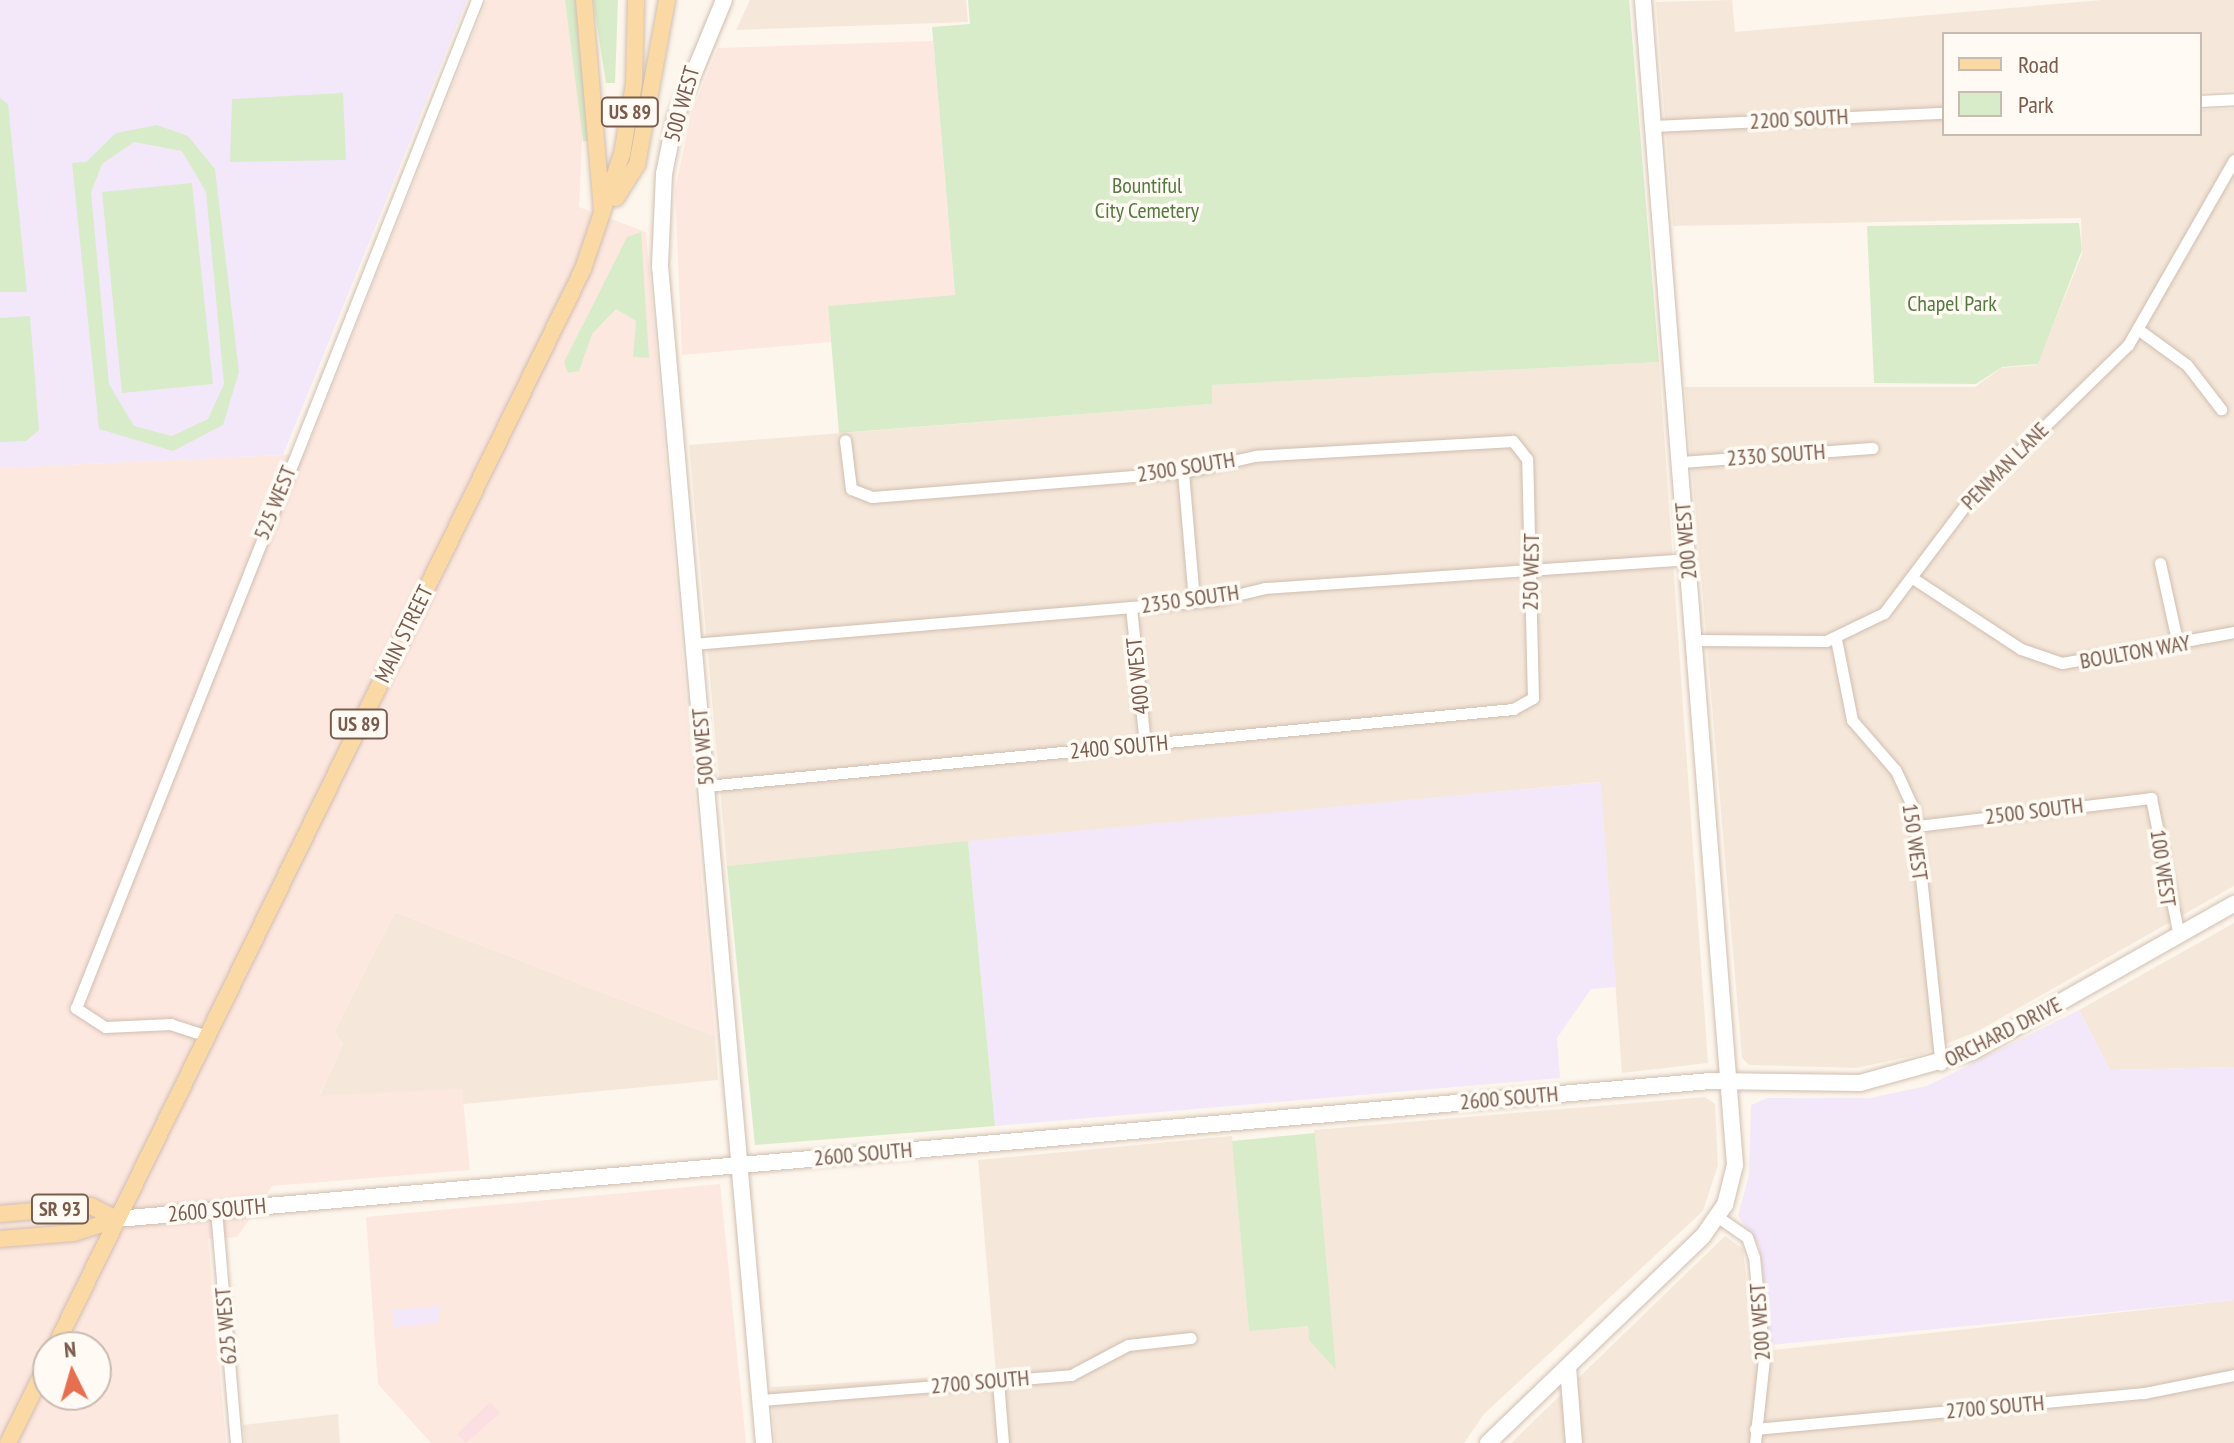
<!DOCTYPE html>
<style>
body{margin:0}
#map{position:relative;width:2234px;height:1443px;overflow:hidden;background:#fdf6ec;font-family:"PT Sans Narrow",sans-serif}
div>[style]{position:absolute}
.residential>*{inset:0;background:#f5e8da}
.commercial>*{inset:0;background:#fde8e0}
.education>*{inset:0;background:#f3e8fa}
.medical>*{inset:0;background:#fbdfe3}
.green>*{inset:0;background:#d8ecc9}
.roads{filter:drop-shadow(0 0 2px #d1beb0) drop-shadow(0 0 2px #d1beb0)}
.street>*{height:11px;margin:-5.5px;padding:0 5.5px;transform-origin:5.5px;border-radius:5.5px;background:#fff}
.secondary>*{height:16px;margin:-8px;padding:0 8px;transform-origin:8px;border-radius:8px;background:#fff}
.primary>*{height:16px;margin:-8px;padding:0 8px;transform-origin:8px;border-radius:8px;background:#fbd9a5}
span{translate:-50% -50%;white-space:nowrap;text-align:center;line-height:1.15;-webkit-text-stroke:7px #fffaf3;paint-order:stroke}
.shield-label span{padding:2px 6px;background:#fffaf3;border:2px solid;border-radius:6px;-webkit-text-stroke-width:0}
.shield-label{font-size:20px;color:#7a5c4d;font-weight:700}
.street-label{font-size:22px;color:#7a5c4d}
.park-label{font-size:22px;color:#537a41}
.legend{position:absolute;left:1942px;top:32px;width:260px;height:104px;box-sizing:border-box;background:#fffaf3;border:2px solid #cabbb1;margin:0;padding:10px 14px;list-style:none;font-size:24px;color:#7a5c4d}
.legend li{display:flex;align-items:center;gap:16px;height:40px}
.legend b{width:40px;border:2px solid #cabbb1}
.north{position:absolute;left:32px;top:1331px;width:80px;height:80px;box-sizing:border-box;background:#fffaf3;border:2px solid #cabbb1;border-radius:50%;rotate:355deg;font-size:22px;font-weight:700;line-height:32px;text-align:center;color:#7a5c4d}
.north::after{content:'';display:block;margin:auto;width:28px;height:36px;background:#e76f51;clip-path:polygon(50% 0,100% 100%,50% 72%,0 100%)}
</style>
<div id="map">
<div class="residential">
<div style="clip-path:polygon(750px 0,966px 0,968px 22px,736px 30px)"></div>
<div style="clip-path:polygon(1732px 0,1735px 32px,2102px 0,2234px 0,2234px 90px,2200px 92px,2200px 34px,1944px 34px,1944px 134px,2200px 134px,2200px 110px,2234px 109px,2234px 886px,1978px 1031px,1922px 1054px,1856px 1068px,1749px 1065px,1742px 1058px,1685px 387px,1975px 387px,2001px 368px,2037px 365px,2082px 254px,2081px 218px,1673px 226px,1656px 2px)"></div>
<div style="clip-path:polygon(1659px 362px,1708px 1063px,1622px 1073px,1600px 782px,727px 866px,689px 445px,1212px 404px,1211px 385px)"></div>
<div style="clip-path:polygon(395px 912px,715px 1036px,718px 1080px,464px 1104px,319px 1097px,343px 1044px,334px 1032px)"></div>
<div style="clip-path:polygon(2234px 923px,2234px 1067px,2110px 1070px,2079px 1010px)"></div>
<div style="clip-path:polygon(1705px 1097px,1715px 1104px,1718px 1165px,1703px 1211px,1484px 1414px,1464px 1443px,775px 1443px,771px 1387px,996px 1374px,978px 1160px,1232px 1136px,1249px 1330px,1309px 1326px,1335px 1369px,1314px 1130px)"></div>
<div style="clip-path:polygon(1725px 1236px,1743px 1249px,1755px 1352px,2234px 1300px,2234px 1443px,1511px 1443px)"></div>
<div style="clip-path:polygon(338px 1414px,340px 1443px,245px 1443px,243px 1425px)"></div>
</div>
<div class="commercial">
<div style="clip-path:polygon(evenodd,487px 0,565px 0,583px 120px,579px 207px,646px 232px,715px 1036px,395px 912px,334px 1032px,343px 1044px,319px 1096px,462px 1089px,470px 1170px,272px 1186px,237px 1237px,208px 1239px,226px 1443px,0 1443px,0 468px,305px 454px,487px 0,48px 1347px,96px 1347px,96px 1395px,48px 1395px,48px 1347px)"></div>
<div style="clip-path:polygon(933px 41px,955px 296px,828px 306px,831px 342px,682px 355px,675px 191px,691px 114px,718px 48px)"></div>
<div style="clip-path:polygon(720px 1184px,746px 1443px,431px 1443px,378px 1384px,366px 1217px)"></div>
</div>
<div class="education">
<div style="clip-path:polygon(0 0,467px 0,283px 455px,0 468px)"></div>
<div style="clip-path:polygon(1601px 782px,1616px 987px,1591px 989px,1557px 1038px,1560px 1078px,995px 1126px,968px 841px)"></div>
<div style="clip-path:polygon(2079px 1010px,2110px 1070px,2234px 1067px,2234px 1300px,1771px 1345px,1759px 1245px,1738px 1216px,1749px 1175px,1751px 1105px,1767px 1098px,1870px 1098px,1927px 1086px)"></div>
<div style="clip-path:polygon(440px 1306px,438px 1323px,394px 1327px,392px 1310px)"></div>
</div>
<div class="medical">
<div style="clip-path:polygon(490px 1402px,500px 1413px,466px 1443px,457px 1434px)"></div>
</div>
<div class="green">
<div style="clip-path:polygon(565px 0,577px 0,589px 141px,583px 141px)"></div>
<div style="clip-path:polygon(593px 0,618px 0,615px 83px,606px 83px)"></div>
<div style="clip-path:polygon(968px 0,1629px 0,1659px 362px,1212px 385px,1212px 404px,839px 433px,828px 306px,955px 295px,932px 27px,970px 24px)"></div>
<div style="clip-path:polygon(343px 93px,346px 160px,230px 162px,232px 99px)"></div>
<div style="clip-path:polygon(0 98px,8px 104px,27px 292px,0 292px)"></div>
<div style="clip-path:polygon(evenodd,157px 125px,188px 136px,215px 169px,239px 372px,223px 425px,173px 451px,99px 429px,72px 163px,86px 162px,116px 133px,157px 125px,134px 142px,182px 151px,206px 192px,224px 384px,208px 419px,172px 436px,134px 426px,109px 384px,91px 193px,102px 164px,134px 142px)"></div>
<div style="clip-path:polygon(192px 183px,213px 384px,122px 393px,102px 192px)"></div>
<div style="clip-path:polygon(2079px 223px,2082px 250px,2038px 364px,2002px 367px,1976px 384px,1874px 383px,1867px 226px)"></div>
<div style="clip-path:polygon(641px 232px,649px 358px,633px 357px,636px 321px,616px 309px,592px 334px,579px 371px,568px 373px,564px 362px,615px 261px,627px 237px)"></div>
<div style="clip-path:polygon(30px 316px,39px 430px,26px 441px,0 442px,0 318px)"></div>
<div style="clip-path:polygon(968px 841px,995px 1126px,755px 1145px,727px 866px)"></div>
<div style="clip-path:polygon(1315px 1133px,1315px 1134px,1336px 1370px,1309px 1340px,1308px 1326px,1249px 1331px,1232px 1141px)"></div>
</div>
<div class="roads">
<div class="street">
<div style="left:2200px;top:101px;width:34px;rotate:-3deg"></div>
<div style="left:1653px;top:126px;width:291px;rotate:-2.6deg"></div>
<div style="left:2139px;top:330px;width:59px;rotate:36.1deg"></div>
<div style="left:2187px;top:365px;width:56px;rotate:52.3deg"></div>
<div style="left:1680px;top:462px;width:193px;rotate:-4.2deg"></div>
<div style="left:1183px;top:472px;width:129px;rotate:85.1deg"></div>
<div style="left:2160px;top:563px;width:84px;rotate:77.6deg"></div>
<div style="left:1914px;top:579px;width:128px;rotate:33.2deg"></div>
<div style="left:2021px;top:649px;width:43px;rotate:18.9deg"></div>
<div style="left:2062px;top:663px;width:175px;rotate:-10.2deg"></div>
<div style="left:1131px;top:607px;width:138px;rotate:84.2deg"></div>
<div style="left:1836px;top:639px;width:83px;rotate:78.8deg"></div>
<div style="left:1852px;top:720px;width:67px;rotate:49.2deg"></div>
<div style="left:1896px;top:771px;width:43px;rotate:65.2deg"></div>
<div style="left:1914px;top:810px;width:256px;rotate:84deg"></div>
<div style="left:1694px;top:640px;width:132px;rotate:0.4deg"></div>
<div style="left:1826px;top:641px;width:64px;rotate:-25.8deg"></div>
<div style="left:1884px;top:613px;width:141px;rotate:-53deg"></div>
<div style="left:1969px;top:500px;width:222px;rotate:-44.3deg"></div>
<div style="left:2128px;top:345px;width:213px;rotate:-60.2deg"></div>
<div style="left:693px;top:644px;width:524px;rotate:-4.82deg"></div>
<div style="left:1215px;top:600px;width:51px;rotate:-13.5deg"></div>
<div style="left:1265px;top:588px;width:424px;rotate:-3.9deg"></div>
<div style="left:706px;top:786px;width:811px;rotate:-5.45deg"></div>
<div style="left:1513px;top:709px;width:23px;rotate:-29deg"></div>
<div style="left:1533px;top:698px;width:239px;rotate:-91.4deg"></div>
<div style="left:1527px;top:459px;width:23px;rotate:-128deg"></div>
<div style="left:1513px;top:441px;width:258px;rotate:176.7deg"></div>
<div style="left:1255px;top:456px;width:74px;rotate:167.5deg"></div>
<div style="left:1183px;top:472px;width:312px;rotate:175.4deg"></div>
<div style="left:872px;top:497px;width:22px;rotate:-159deg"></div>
<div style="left:851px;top:489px;width:49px;rotate:-97deg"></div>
<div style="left:1917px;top:826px;width:236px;rotate:-6.8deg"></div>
<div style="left:2151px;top:798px;width:141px;rotate:78.5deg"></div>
<div style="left:207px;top:1036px;width:38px;rotate:-162deg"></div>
<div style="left:171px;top:1024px;width:66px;rotate:177.4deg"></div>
<div style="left:105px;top:1027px;width:35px;rotate:-147deg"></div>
<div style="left:76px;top:1008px;width:1085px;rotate:-68.31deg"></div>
<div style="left:216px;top:1210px;width:234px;rotate:85.1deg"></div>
<div style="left:1718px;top:1217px;width:35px;rotate:35deg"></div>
<div style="left:1747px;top:1237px;width:21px;rotate:71deg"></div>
<div style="left:1754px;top:1257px;width:102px;rotate:84.4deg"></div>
<div style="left:1764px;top:1359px;width:84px;rotate:96.1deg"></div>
<div style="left:998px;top:1381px;width:62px;rotate:85.4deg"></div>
<div style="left:761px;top:1400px;width:311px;rotate:-4.6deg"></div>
<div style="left:1071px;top:1375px;width:64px;rotate:-27.8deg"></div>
<div style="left:1128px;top:1345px;width:63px;rotate:-6.3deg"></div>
<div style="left:1755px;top:1429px;width:391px;rotate:-5.3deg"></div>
<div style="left:2144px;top:1393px;width:92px;rotate:-11.3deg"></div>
</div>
<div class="secondary">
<div style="left:724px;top:0;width:129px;rotate:112.4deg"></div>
<div style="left:675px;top:119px;width:56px;rotate:101.3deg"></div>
<div style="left:664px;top:174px;width:92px;rotate:92.5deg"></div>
<div style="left:660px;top:266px;width:1182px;rotate:84.95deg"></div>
<div style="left:117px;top:1219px;width:1599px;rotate:-4.95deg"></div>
<div style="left:1710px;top:1081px;width:150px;rotate:0.8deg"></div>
<div style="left:1860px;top:1083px;width:116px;rotate:-15.5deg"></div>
<div style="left:1972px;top:1052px;width:301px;rotate:-29.5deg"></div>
<div style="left:1568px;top:1367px;width:76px;rotate:85.5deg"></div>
<div style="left:1488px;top:1443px;width:298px;rotate:-43.9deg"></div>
<div style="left:1703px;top:1236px;width:38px;rotate:-55deg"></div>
<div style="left:1725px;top:1205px;width:41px;rotate:-76deg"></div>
<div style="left:1735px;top:1165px;width:1169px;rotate:-94.52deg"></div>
</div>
<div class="primary">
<div style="left:584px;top:0;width:211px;rotate:85.1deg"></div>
<div style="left:616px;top:198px;width:39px;rotate:-58deg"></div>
<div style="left:637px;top:165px;width:168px;rotate:-79.7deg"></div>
<div style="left:0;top:1214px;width:91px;rotate:-5deg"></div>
<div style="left:91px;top:1206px;width:29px;rotate:27deg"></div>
<div style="left:0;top:1239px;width:74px;rotate:-4.6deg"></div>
<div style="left:74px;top:1233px;width:45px;rotate:-18deg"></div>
<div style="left:55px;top:1347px;width:1200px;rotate:-63.9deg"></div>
<div style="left:583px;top:269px;width:121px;rotate:-71.3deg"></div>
<div style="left:622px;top:154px;width:71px;rotate:-80.3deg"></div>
<div style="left:634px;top:84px;width:84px;rotate:-88.6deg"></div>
<div style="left:8px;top:1443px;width:90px;rotate:-63.7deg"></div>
</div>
</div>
<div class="shield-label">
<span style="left:630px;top:112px">US 89</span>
<span style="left:359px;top:724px">US 89</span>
<span style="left:60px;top:1209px">SR 93</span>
</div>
<div class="street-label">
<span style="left:682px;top:104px;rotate:-74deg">500 WEST</span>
<span style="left:1799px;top:119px;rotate:-3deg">2200 SOUTH</span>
<span style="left:1776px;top:455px;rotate:-4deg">2330 SOUTH</span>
<span style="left:2005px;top:466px;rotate:-45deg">PENMAN LANE</span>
<span style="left:1186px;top:467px;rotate:-9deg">2300 SOUTH</span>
<span style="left:275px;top:503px;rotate:-68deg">525 WEST</span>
<span style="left:1686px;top:541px;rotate:-95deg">200 WEST</span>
<span style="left:1531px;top:572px;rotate:-89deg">250 WEST</span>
<span style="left:1190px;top:599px;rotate:-8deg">2350 SOUTH</span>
<span style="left:404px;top:634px;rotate:-64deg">MAIN STREET</span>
<span style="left:2135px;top:652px;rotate:-10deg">BOULTON WAY</span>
<span style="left:1138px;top:676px;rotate:-96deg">400 WEST</span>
<span style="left:703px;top:747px;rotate:-95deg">500 WEST</span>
<span style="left:1119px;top:747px;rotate:-5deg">2400 SOUTH</span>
<span style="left:2034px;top:811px;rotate:-7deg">2500 SOUTH</span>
<span style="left:1915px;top:842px;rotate:82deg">150 WEST</span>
<span style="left:2163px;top:868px;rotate:82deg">100 WEST</span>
<span style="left:2003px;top:1032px;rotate:-27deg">ORCHARD DRIVE</span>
<span style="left:1509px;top:1098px;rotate:-5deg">2600 SOUTH</span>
<span style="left:863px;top:1154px;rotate:-5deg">2600 SOUTH</span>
<span style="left:217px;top:1210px;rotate:-5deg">2600 SOUTH</span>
<span style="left:1760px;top:1322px;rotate:-94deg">200 WEST</span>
<span style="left:226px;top:1326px;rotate:-95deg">625 WEST</span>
<span style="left:980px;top:1382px;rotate:-5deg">2700 SOUTH</span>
<span style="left:1995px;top:1407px;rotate:-5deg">2700 SOUTH</span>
</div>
<div class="park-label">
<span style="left:1147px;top:198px">Bountiful<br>City Cemetery</span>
<span style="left:1952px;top:304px">Chapel Park</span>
</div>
<ul class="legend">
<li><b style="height:10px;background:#fbd9a5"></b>Road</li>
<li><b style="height:22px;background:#d8ecc9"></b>Park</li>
</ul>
<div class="north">N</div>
</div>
